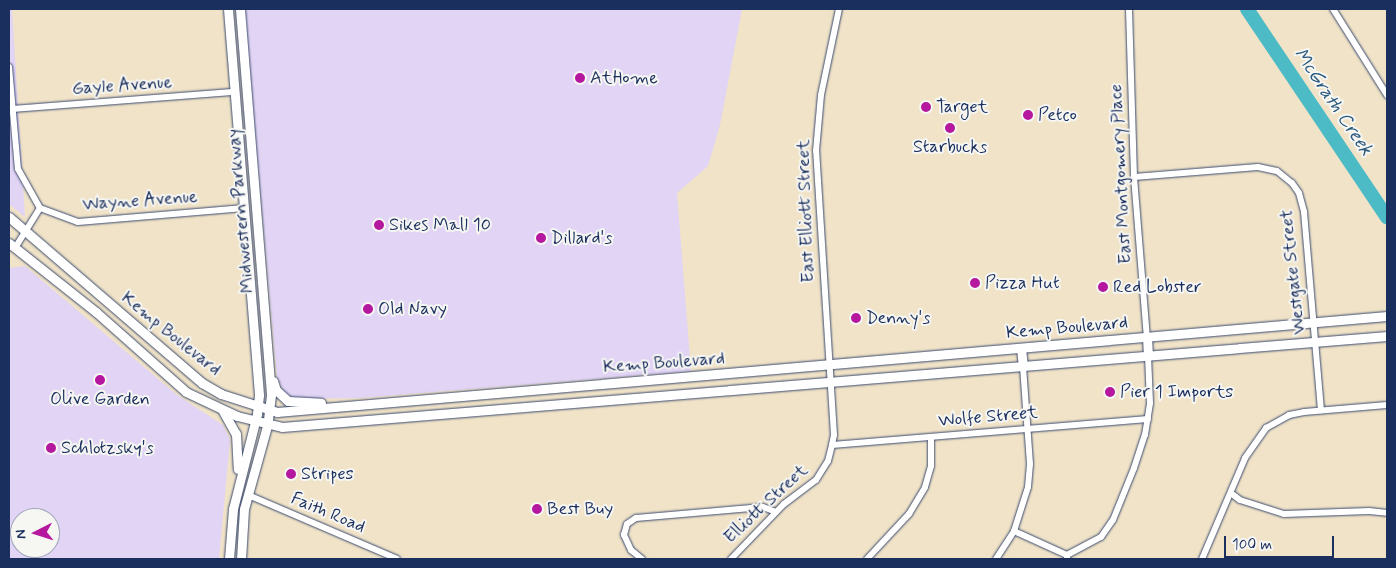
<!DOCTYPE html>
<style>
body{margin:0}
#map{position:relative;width:1396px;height:568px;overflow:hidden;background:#f0e3c8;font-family:Mynerve,sans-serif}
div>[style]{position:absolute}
.built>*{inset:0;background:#e1d4f4}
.river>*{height:14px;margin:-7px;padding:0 7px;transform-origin:7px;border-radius:7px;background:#4dbbc5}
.roads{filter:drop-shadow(0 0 1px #3b4a6e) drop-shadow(0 0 1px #3b4a6e)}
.street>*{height:6px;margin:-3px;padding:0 3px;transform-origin:3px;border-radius:3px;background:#fff}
.secondary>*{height:9px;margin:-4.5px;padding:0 4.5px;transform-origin:4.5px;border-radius:4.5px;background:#fff}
.dots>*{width:14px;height:14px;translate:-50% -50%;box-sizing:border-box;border:2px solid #f6f6f2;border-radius:50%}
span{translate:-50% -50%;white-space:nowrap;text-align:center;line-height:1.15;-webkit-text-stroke:4px #f6f6f2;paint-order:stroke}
.poi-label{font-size:18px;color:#1b2f5e}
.left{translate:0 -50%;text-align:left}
.street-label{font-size:18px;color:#1b2f5e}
.water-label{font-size:19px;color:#2a597d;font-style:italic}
.frame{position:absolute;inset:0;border:10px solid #1b2f5e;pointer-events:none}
.north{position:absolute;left:10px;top:508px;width:50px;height:50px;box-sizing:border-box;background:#f6f6f2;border:1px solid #9ea6b7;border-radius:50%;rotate:265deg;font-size:14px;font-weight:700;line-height:20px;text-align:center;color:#1b2f5e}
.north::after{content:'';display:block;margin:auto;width:18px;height:22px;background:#b5179e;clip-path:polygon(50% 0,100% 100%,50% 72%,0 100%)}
.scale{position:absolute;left:1224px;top:536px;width:110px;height:22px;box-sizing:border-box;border:2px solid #1b2f5e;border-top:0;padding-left:6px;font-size:15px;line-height:18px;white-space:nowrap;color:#1b2f5e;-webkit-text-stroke:4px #f6f6f2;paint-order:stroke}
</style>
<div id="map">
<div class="built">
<div style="clip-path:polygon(9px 9px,12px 9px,25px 217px,9px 204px)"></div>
<div style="clip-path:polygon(244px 9px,742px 9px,720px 125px,708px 166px,677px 193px,691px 371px,360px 398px,296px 399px,284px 393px,277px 377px)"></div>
<div style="clip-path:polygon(evenodd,25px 266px,177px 395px,223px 425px,230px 440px,219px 559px,9px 559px,9px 268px,25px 266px,20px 518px,50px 518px,50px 548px,20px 548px,20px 518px)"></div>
</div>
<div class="river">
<div style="left:1247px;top:9px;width:251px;rotate:56.1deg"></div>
</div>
<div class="roads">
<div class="street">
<div style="left:1129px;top:9px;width:168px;rotate:88.3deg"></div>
<div style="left:1134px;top:177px;width:161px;rotate:85.4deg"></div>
<div style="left:1333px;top:9px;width:102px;rotate:57.9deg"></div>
<div style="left:9px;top:67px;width:102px;rotate:85deg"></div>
<div style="left:18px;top:169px;width:45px;rotate:60.6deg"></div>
<div style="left:40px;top:208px;width:47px;rotate:122deg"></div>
<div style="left:12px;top:109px;width:224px;rotate:-4.4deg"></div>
<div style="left:1134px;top:177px;width:124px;rotate:-4.6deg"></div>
<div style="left:1258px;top:167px;width:19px;rotate:12deg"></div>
<div style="left:1277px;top:171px;width:19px;rotate:39deg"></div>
<div style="left:1292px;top:183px;width:12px;rotate:55deg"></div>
<div style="left:1299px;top:193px;width:20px;rotate:75deg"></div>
<div style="left:1304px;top:212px;width:199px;rotate:85.1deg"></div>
<div style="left:40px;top:208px;width:40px;rotate:20.2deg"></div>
<div style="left:78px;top:222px;width:167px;rotate:-4.8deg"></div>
<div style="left:832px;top:445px;width:317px;rotate:-4.7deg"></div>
<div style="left:1232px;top:494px;width:10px;rotate:37deg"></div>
<div style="left:1240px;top:500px;width:46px;rotate:17.7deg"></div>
<div style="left:1284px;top:514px;width:85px;rotate:-2deg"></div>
<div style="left:1369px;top:511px;width:18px;rotate:6deg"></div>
<div style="left:248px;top:495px;width:162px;rotate:23.2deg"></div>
<div style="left:1014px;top:531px;width:58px;rotate:24.4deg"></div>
<div style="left:642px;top:559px;width:14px;rotate:-141deg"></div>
<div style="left:631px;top:550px;width:17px;rotate:-115deg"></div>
<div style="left:624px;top:535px;width:11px;rotate:-75deg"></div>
<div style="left:627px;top:524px;width:11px;rotate:-34deg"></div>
<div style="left:636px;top:518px;width:127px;rotate:-5deg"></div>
<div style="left:763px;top:507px;width:14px;rotate:21deg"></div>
<div style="left:731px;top:559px;width:76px;rotate:-46.1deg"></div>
<div style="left:784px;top:504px;width:40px;rotate:-37deg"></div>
<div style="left:816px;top:480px;width:22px;rotate:-58deg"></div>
<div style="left:828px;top:461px;width:16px;rotate:-76deg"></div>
<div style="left:832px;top:445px;width:10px;rotate:-79deg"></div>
<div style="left:834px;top:435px;width:285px;rotate:-93.6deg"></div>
<div style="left:816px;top:151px;width:56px;rotate:-84.9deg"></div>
<div style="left:821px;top:95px;width:88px;rotate:-78.2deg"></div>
<div style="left:867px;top:559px;width:62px;rotate:-47deg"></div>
<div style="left:909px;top:514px;width:31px;rotate:-59deg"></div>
<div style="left:925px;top:487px;width:22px;rotate:-74deg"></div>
<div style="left:931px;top:466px;width:29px;rotate:-90deg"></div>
<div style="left:996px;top:559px;width:33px;rotate:-57deg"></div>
<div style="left:1014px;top:531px;width:46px;rotate:-72.3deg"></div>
<div style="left:1028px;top:487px;width:23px;rotate:-85deg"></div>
<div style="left:1030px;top:464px;width:97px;rotate:-94.1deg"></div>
<div style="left:1067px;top:559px;width:4px;rotate:-90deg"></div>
<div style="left:1067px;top:555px;width:38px;rotate:-28deg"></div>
<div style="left:1101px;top:537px;width:21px;rotate:-55deg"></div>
<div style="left:1113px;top:520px;width:56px;rotate:-68deg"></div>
<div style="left:1134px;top:468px;width:35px;rotate:-72deg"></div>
<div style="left:1145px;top:435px;width:32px;rotate:-81deg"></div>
<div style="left:1150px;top:403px;width:47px;rotate:-92.4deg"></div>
<div style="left:1202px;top:559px;width:110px;rotate:-66.9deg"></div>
<div style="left:1245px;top:458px;width:37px;rotate:-55deg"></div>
<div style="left:1266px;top:428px;width:26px;rotate:-29deg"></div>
<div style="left:1289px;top:415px;width:15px;rotate:-11deg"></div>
<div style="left:1304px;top:412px;width:83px;rotate:-4.8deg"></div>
</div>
<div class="secondary">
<div style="left:228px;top:9px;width:387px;rotate:85.4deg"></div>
<div style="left:259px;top:395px;width:19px;rotate:96deg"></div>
<div style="left:257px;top:414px;width:98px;rotate:104.2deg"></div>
<div style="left:233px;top:509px;width:50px;rotate:94.6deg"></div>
<div style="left:240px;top:9px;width:387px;rotate:85.4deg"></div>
<div style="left:271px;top:395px;width:31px;rotate:97deg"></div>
<div style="left:267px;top:426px;width:86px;rotate:105.5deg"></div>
<div style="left:244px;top:509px;width:50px;rotate:93.4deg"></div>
<div style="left:9px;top:217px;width:255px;rotate:40.7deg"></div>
<div style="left:202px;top:383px;width:22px;rotate:30deg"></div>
<div style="left:221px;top:394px;width:59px;rotate:17.8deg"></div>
<div style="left:277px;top:412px;width:1114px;rotate:-4.94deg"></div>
<div style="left:9px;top:243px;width:111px;rotate:38.4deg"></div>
<div style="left:96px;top:312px;width:120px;rotate:41.6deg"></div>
<div style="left:186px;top:392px;width:56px;rotate:25.2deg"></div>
<div style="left:237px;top:416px;width:46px;rotate:13.7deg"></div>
<div style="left:282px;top:427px;width:1109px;rotate:-4.71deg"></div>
<div style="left:1147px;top:337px;width:19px;rotate:87deg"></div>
<div style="left:1021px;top:348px;width:19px;rotate:84deg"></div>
<div style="left:273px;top:381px;width:9px;rotate:72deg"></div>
<div style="left:276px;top:390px;width:16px;rotate:43deg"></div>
<div style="left:288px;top:401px;width:33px;rotate:3deg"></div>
<div style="left:223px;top:411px;width:26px;rotate:61deg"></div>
<div style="left:236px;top:434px;width:35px;rotate:87deg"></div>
</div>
</div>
<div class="dots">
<div style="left:580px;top:78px;background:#b5179e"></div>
<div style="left:926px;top:107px;background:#b5179e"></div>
<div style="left:1028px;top:115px;background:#b5179e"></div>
<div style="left:950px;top:128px;background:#b5179e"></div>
<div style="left:379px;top:225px;background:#b5179e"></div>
<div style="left:541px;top:238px;background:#b5179e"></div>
<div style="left:975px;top:283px;background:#b5179e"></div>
<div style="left:1103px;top:287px;background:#b5179e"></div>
<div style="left:368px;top:309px;background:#b5179e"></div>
<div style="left:856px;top:318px;background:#b5179e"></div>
<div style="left:100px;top:380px;background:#b5179e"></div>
<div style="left:1110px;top:392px;background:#b5179e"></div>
<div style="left:51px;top:448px;background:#b5179e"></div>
<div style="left:291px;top:474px;background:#b5179e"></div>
<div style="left:537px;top:509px;background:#b5179e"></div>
</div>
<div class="poi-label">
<span class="left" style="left:590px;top:78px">AtHome</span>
<span class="left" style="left:936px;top:107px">Target</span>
<span class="left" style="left:1038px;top:115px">Petco</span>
<span style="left:950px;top:147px">Starbucks</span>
<span class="left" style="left:389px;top:225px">Sikes Mall 10</span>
<span class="left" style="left:551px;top:238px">Dillard's</span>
<span class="left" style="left:985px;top:283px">Pizza Hut</span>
<span class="left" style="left:1113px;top:287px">Red Lobster</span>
<span class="left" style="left:378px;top:309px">Old Navy</span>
<span class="left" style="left:866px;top:318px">Denny's</span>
<span class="left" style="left:1120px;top:392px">Pier 1 Imports</span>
<span style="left:100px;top:399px">Olive Garden</span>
<span class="left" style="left:61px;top:448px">Schlotzsky's</span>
<span class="left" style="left:301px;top:474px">Stripes</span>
<span class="left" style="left:547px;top:509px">Best Buy</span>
</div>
<div class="street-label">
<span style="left:122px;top:86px;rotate:-4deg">Gayle Avenue</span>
<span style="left:1121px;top:174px;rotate:-93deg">East Montgomery Place</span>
<span style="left:140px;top:201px;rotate:-4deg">Wayne Avenue</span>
<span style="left:241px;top:211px;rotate:-95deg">Midwestern Parkway</span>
<span style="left:806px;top:211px;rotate:-92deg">East Elliott Street</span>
<span style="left:1293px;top:272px;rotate:-96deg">Westgate Street</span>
<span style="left:1067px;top:328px;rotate:-5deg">Kemp Boulevard</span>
<span style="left:171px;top:334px;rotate:39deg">Kemp Boulevard</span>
<span style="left:664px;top:363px;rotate:-4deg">Kemp Boulevard</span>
<span style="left:988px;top:417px;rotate:-5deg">Wolfe Street</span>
<span style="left:766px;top:504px;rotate:-43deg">Elliott Street</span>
<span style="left:328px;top:513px;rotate:23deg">Faith Road</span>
</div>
<div class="water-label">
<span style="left:1333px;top:102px;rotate:56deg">McGrath Creek</span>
</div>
<div class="frame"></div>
<div class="north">N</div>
<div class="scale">100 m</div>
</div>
